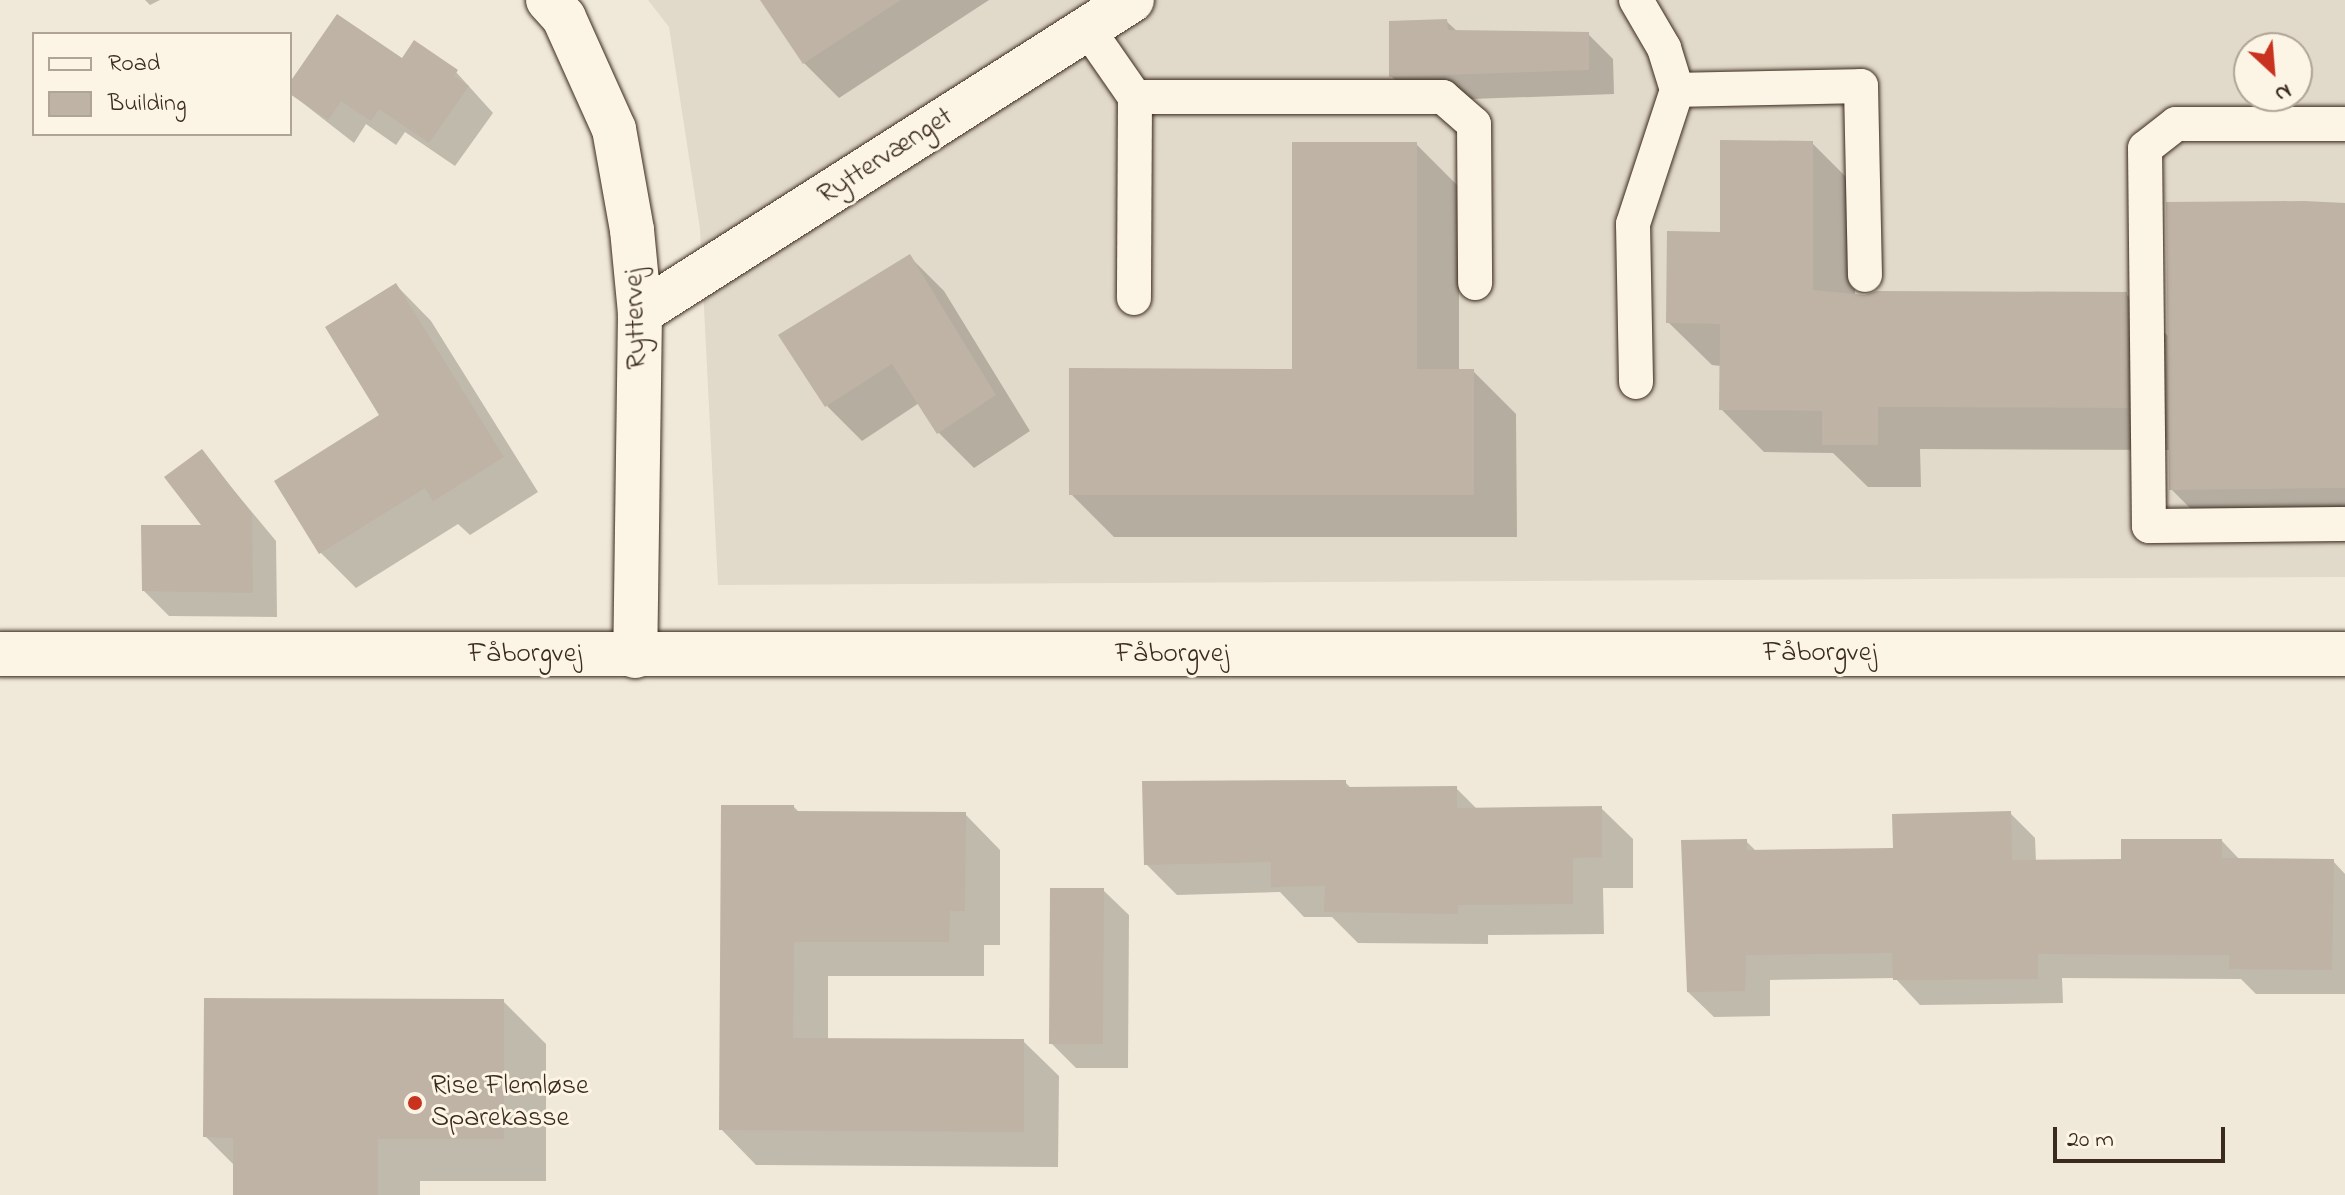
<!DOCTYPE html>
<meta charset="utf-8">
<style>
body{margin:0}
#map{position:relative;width:2345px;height:1195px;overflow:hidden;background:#f0e9d9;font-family:"Indie Flower",sans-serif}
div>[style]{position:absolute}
.built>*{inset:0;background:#e1d9c9}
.shadow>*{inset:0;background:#0003}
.building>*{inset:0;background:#beb3a4}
.roads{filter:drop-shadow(0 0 2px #3b2a1e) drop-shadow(0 0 2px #3b2a1e)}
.service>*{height:34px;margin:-17px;padding:0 17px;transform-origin:17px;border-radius:17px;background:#fcf5e5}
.minor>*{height:44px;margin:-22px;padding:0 22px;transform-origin:22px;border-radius:22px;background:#fcf5e5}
.tertiary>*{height:44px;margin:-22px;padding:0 22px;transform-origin:22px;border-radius:22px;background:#fcf5e5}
.dots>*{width:22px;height:22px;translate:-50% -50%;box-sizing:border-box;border:4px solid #fcf5e5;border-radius:50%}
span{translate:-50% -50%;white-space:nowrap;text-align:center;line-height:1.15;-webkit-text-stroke:6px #fcf5e5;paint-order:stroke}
.street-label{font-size:28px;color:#3b2a1e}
.poi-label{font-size:28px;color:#3b2a1e}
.left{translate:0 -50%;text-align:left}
.legend{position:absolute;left:32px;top:32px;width:260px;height:104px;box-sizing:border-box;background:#fcf5e5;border:2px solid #afa495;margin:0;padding:10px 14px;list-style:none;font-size:24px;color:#3b2a1e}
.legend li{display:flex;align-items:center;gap:16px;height:40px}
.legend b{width:40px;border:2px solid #afa495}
.north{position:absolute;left:2233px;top:32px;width:80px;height:80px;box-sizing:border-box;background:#fcf5e5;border:2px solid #afa495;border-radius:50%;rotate:154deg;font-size:22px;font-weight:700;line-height:32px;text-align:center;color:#3b2a1e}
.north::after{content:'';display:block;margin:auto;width:28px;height:36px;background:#c8321e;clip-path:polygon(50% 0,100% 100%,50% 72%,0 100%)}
.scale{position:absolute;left:2053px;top:1127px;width:172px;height:36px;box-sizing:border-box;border:4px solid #3b2a1e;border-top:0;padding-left:10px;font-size:24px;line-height:28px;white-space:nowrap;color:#3b2a1e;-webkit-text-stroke:6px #fcf5e5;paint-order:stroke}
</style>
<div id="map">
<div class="built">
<div style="clip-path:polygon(evenodd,648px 0,2345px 0,2345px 577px,718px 585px,700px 229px,669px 27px,648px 0,2249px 48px,2297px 48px,2297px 96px,2249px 96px,2249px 48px)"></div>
</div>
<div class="shadow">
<div style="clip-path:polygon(145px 0,160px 0,150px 5px)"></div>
<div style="clip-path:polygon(763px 0,989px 0,839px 98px,804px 63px)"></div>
<div style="clip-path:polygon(1446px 21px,1458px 32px,1588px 34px,1613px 59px,1614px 94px,1416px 101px,1391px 76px)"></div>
<div style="clip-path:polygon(402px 60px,456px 72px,493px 113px,455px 166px,405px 132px,396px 145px,366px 124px,354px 143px,290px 93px,290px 86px)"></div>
<div style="clip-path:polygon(1812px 143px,1855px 186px,1855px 296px,2126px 294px,2169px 337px,2345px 203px,2345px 531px,2214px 532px,2171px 489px,2170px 450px,1920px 449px,1921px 487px,1868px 487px,1833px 453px,1764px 452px,1721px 409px,1721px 366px,1712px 365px,1668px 322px,1722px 234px)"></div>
<div style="clip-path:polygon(1416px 144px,1459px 187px,1459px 371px,1473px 371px,1516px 414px,1517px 537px,1114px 537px,1071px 494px,1294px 371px)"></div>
<div style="clip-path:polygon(909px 256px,944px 291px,1030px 431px,974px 468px,939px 433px,919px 403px,862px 441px,827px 406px)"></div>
<div style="clip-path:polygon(396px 285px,431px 321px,538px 492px,470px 535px,458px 524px,356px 588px,321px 553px,277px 482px,382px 416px)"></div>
<div style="clip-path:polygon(202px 452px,276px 541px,277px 617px,169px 616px,144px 591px,205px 527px)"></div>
<div style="clip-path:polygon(1345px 782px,1352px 789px,1456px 788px,1478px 810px,1601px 808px,1633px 839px,1633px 888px,1603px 888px,1604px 934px,1488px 935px,1488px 944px,1358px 943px,1332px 917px,1304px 917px,1280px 892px,1177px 895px,1146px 864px)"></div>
<div style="clip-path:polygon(794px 807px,800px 813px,965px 814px,1000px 850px,1000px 945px,984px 945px,984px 976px,828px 976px,828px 1040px,1023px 1041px,1059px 1076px,1058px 1167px,756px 1165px,721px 1129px)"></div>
<div style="clip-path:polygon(2010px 813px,2035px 838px,2036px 862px,2123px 861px,2222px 841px,2241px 861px,2333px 861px,2345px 874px,2345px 994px,2256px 994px,2241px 979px,2062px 978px,2063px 1003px,1920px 1005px,1895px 978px,1770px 980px,1770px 1016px,1714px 1017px,1688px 992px,1746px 841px,1757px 852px,1895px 850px)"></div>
<div style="clip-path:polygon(1103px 890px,1129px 915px,1128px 1068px,1076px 1068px,1051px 1043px)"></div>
<div style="clip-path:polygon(503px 1001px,546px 1044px,546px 1181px,420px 1181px,420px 1195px,235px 1195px,235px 1166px,205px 1136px)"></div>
</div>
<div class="building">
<div style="clip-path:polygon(760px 0,901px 0,803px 64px)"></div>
<div style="clip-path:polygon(337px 14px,402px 58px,414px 40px,458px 70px,454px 76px,469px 86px,429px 143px,379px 109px,371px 121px,341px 101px,328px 120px,290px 94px,290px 82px)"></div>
<div style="clip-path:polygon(1447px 19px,1448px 30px,1589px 32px,1589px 70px,1389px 77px,1389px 21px)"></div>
<div style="clip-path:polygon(1720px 140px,1813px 141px,1813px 290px,1865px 295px,1877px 291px,2127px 292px,2128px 408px,1878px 407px,1878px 445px,1822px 445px,1822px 411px,1719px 410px,1720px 324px,1666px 323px,1667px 231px,1720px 232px)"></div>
<div style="clip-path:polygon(1292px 142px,1417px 142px,1417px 369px,1474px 369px,1474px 495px,1069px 495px,1069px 368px,1292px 369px)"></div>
<div style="clip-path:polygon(2304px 201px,2345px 203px,2345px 488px,2169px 490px,2166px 202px)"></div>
<div style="clip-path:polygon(910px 254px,996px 395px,937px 434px,892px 364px,825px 407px,778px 335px)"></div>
<div style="clip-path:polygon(396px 283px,504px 457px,433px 501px,425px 488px,319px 554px,274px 481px,379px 415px,325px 327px)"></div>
<div style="clip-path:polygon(202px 449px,252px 514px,253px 593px,142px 591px,141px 525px,201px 525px,164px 477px)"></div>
<div style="clip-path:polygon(1346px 780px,1346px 787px,1457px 786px,1457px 808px,1602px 806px,1602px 857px,1573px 858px,1573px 904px,1458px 905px,1458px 914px,1324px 912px,1325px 886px,1271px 887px,1271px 862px,1144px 865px,1142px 781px)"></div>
<div style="clip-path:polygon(721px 805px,794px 805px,794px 811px,966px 812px,965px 911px,950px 911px,949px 942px,794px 942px,793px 1038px,1024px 1039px,1024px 1132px,719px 1130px)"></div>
<div style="clip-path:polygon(2011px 811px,2012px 860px,2121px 859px,2121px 839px,2222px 839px,2222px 858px,2334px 859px,2332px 970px,2229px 969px,2229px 955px,2038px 954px,2038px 979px,1893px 980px,1892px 953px,1746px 955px,1745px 991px,1687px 992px,1681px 840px,1747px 839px,1747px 850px,1893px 848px,1892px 814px)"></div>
<div style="clip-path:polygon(1050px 888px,1104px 888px,1103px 1044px,1049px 1044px)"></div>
<div style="clip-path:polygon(204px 998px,504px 999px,504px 1139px,378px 1139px,378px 1195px,233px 1195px,233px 1138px,203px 1137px)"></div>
</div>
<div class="roads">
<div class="service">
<div style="left:1636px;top:0;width:56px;rotate:59.7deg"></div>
<div style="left:1664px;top:48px;width:44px;rotate:72.8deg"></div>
<div style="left:1677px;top:90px;width:141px;rotate:108.2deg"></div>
<div style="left:1633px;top:224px;width:158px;rotate:88.9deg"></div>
<div style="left:1087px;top:28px;width:84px;rotate:55.2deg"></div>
<div style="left:1135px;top:97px;width:201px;rotate:90.3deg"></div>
<div style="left:1677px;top:90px;width:184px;rotate:-1.2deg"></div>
<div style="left:1861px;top:86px;width:189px;rotate:88.8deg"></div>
<div style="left:1135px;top:97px;width:308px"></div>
<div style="left:1443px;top:97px;width:41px;rotate:41.1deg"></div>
<div style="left:1474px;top:124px;width:159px;rotate:89.6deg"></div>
<div style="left:2345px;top:124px;width:169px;rotate:180deg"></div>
<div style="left:2176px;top:124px;width:39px;rotate:142deg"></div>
<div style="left:2145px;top:148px;width:378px;rotate:89.4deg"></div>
<div style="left:2149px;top:526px;width:196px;rotate:-0.6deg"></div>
</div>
<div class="minor">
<div style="left:640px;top:313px;width:583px;rotate:-32.46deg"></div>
</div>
<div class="tertiary">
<div style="left:548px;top:0;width:24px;rotate:48deg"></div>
<div style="left:564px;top:18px;width:122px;rotate:65.8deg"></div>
<div style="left:614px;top:129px;width:103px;rotate:79.9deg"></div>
<div style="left:632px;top:230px;width:83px;rotate:84.5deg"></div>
<div style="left:640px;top:313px;width:343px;rotate:90.8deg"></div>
<div style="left:0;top:654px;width:2345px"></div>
</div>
</div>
<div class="dots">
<div style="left:415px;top:1103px;background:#c8321e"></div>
</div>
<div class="street-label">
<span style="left:886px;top:157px;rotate:-33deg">Ryttervænget</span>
<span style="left:637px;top:319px;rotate:-92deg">Ryttervej</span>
<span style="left:1820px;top:654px">Fåborgvej</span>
<span style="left:525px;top:655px">Fåborgvej</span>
<span style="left:1172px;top:655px">Fåborgvej</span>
</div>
<div class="poi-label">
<span class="left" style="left:431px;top:1103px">Rise Flemløse<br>Sparekasse</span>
</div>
<ul class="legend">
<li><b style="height:10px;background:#fcf5e5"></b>Road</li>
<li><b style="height:22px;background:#beb3a4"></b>Building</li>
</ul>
<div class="north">N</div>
<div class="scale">20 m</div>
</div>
